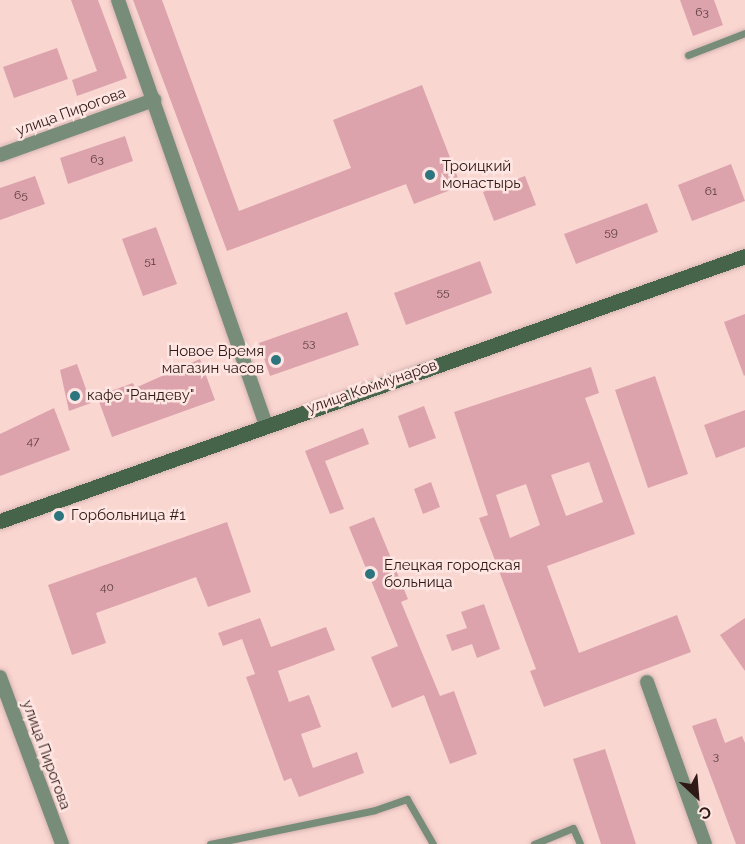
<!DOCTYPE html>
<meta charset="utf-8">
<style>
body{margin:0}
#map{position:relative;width:745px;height:844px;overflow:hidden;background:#fad6d1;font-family:Raleway,sans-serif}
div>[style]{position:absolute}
.building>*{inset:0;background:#dca3ad}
.roads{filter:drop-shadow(0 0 2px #d5b4b0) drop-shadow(0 0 2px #d5b4b0)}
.lane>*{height:7px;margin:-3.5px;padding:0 3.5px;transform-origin:3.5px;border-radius:3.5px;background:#778c79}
.street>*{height:14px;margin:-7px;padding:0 7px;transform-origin:7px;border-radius:7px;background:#778c79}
.secondary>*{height:15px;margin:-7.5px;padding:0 7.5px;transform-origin:7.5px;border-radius:7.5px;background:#466449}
.dots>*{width:16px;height:16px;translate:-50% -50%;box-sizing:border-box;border:3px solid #ffe6e3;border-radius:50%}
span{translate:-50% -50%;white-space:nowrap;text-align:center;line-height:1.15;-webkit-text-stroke:5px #ffe6e3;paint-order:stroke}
.number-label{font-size:12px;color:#5a3c3c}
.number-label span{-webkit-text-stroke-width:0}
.street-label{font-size:15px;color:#2e1917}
.poi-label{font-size:15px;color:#2e1917}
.left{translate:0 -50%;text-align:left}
.right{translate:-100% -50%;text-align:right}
.north{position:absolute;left:667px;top:766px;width:60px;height:60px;-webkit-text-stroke:4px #ffe6e3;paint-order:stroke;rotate:154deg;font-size:16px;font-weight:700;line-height:24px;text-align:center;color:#2e1917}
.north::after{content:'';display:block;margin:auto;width:21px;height:27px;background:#2e1917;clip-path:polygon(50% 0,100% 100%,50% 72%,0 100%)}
</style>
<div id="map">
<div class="building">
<div style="clip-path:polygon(71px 0,98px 0,127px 78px,77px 96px,72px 80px,97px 71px)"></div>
<div style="clip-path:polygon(133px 0,162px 0,239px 211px,351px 168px,333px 120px,422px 85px,461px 186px,414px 204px,406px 184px,227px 251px)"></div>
<div style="clip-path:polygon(680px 0,714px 0,723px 25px,693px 36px)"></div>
<div style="clip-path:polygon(57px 48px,68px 79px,14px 98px,3px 67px)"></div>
<div style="clip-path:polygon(125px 136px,133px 161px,68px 184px,60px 158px)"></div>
<div style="clip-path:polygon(731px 164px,745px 201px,692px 221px,678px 185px)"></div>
<div style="clip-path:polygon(35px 176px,45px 204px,0 220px,0 188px)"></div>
<div style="clip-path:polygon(525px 176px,536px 205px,494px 221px,483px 192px)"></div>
<div style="clip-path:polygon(647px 203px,658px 232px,576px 264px,564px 234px)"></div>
<div style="clip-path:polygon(156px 227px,177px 284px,143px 296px,122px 239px)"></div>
<div style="clip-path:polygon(480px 261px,492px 293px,406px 325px,394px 293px)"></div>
<div style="clip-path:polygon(347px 312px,359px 345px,270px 376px,259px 343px)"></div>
<div style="clip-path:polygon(745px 314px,745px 375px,744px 376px,724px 322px)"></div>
<div style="clip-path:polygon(200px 359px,215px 400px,112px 437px,97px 396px,133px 383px,135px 388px)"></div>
<div style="clip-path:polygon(77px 364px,91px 403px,69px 411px,60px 370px)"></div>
<div style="clip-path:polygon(evenodd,591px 367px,599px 393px,585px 398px,635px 534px,547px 566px,579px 653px,677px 615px,691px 652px,544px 707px,530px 671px,536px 669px,479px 518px,488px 515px,454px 412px,591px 367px,589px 462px,603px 502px,566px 516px,551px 475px,589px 462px,591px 367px,526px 484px,540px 525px,510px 538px,496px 495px,526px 484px)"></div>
<div style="clip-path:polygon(655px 376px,688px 474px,648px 488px,615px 390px)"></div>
<div style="clip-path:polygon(424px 406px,436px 438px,409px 448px,398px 416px)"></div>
<div style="clip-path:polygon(54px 408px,70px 450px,0 476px,0 434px)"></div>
<div style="clip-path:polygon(745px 410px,745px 447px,716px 458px,704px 425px)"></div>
<div style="clip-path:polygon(363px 428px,369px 444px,325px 461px,344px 509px,330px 514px,305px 451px)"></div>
<div style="clip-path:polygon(431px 482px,440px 507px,423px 514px,414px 489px)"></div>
<div style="clip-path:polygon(374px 517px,408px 599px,401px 602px,440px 696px,454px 691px,477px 754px,450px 764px,424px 695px,392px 708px,371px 657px,398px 646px,349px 527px)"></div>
<div style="clip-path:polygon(227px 522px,251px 592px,208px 607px,196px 577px,96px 613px,106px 643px,72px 655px,48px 585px)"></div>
<div style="clip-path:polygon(484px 604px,500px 649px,477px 658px,472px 644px,452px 651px,446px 635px,467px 628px,461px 612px)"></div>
<div style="clip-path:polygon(260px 618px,271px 647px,326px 627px,335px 650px,278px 671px,289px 702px,309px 695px,321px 727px,301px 734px,313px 768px,357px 752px,364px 773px,299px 797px,291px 778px,284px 781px,246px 677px,255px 674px,242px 639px,223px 646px,218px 633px)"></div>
<div style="clip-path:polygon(745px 618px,745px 671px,720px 635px)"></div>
<div style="clip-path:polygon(716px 718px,725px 743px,742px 736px,745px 743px,745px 844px,736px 844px,692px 726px)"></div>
<div style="clip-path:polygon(605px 749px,636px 844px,601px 844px,573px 759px)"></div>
</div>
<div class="roads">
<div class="lane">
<div style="left:688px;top:55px;width:61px;rotate:-21.1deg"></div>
<div style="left:210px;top:844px;width:168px;rotate:-11.6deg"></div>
<div style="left:375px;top:810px;width:34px;rotate:-19deg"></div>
<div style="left:407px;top:799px;width:52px;rotate:60deg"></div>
<div style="left:534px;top:844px;width:42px;rotate:-22.3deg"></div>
<div style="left:573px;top:828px;width:17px;rotate:66deg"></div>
</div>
<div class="street">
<div style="left:118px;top:0;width:449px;rotate:70.8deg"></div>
<div style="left:0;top:155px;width:164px;rotate:-19.7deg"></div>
<div style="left:0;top:677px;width:178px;rotate:69.6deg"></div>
<div style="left:647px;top:682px;width:172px;rotate:70.3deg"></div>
</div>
<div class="secondary">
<div style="left:0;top:521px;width:791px;rotate:-19.58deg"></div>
</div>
</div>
<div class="dots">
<div style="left:430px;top:175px;background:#2d757e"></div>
<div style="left:276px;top:360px;background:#2d757e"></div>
<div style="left:75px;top:396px;background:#2d757e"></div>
<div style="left:59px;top:516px;background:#2d757e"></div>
<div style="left:370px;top:574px;background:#2d757e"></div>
</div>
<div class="number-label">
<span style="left:702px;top:13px">63</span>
<span style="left:97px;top:160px">63</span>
<span style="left:711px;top:192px">61</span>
<span style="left:21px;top:196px">65</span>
<span style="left:611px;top:233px">59</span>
<span style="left:150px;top:262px">51</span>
<span style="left:443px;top:293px">55</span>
<span style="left:309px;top:344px">53</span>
<span style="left:33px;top:442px">47</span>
<span style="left:107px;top:588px">40</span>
<span style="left:716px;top:757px">3</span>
</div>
<div class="street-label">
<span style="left:71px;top:112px;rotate:-20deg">улица Пирогова</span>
<span style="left:372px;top:387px;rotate:-19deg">улица Коммунаров</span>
<span style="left:46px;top:755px;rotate:70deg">улица Пирогова</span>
</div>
<div class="poi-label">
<span class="left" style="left:442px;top:175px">Троицкий<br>монастырь</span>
<span class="right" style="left:264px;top:360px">Новое Время<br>магазин часов</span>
<span class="left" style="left:87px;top:396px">кафе "Рандеву"</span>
<span class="left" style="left:71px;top:516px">Горбольница #1</span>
<span class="left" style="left:384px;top:574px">Елецкая городская<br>больница</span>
</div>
<div class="north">С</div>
</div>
